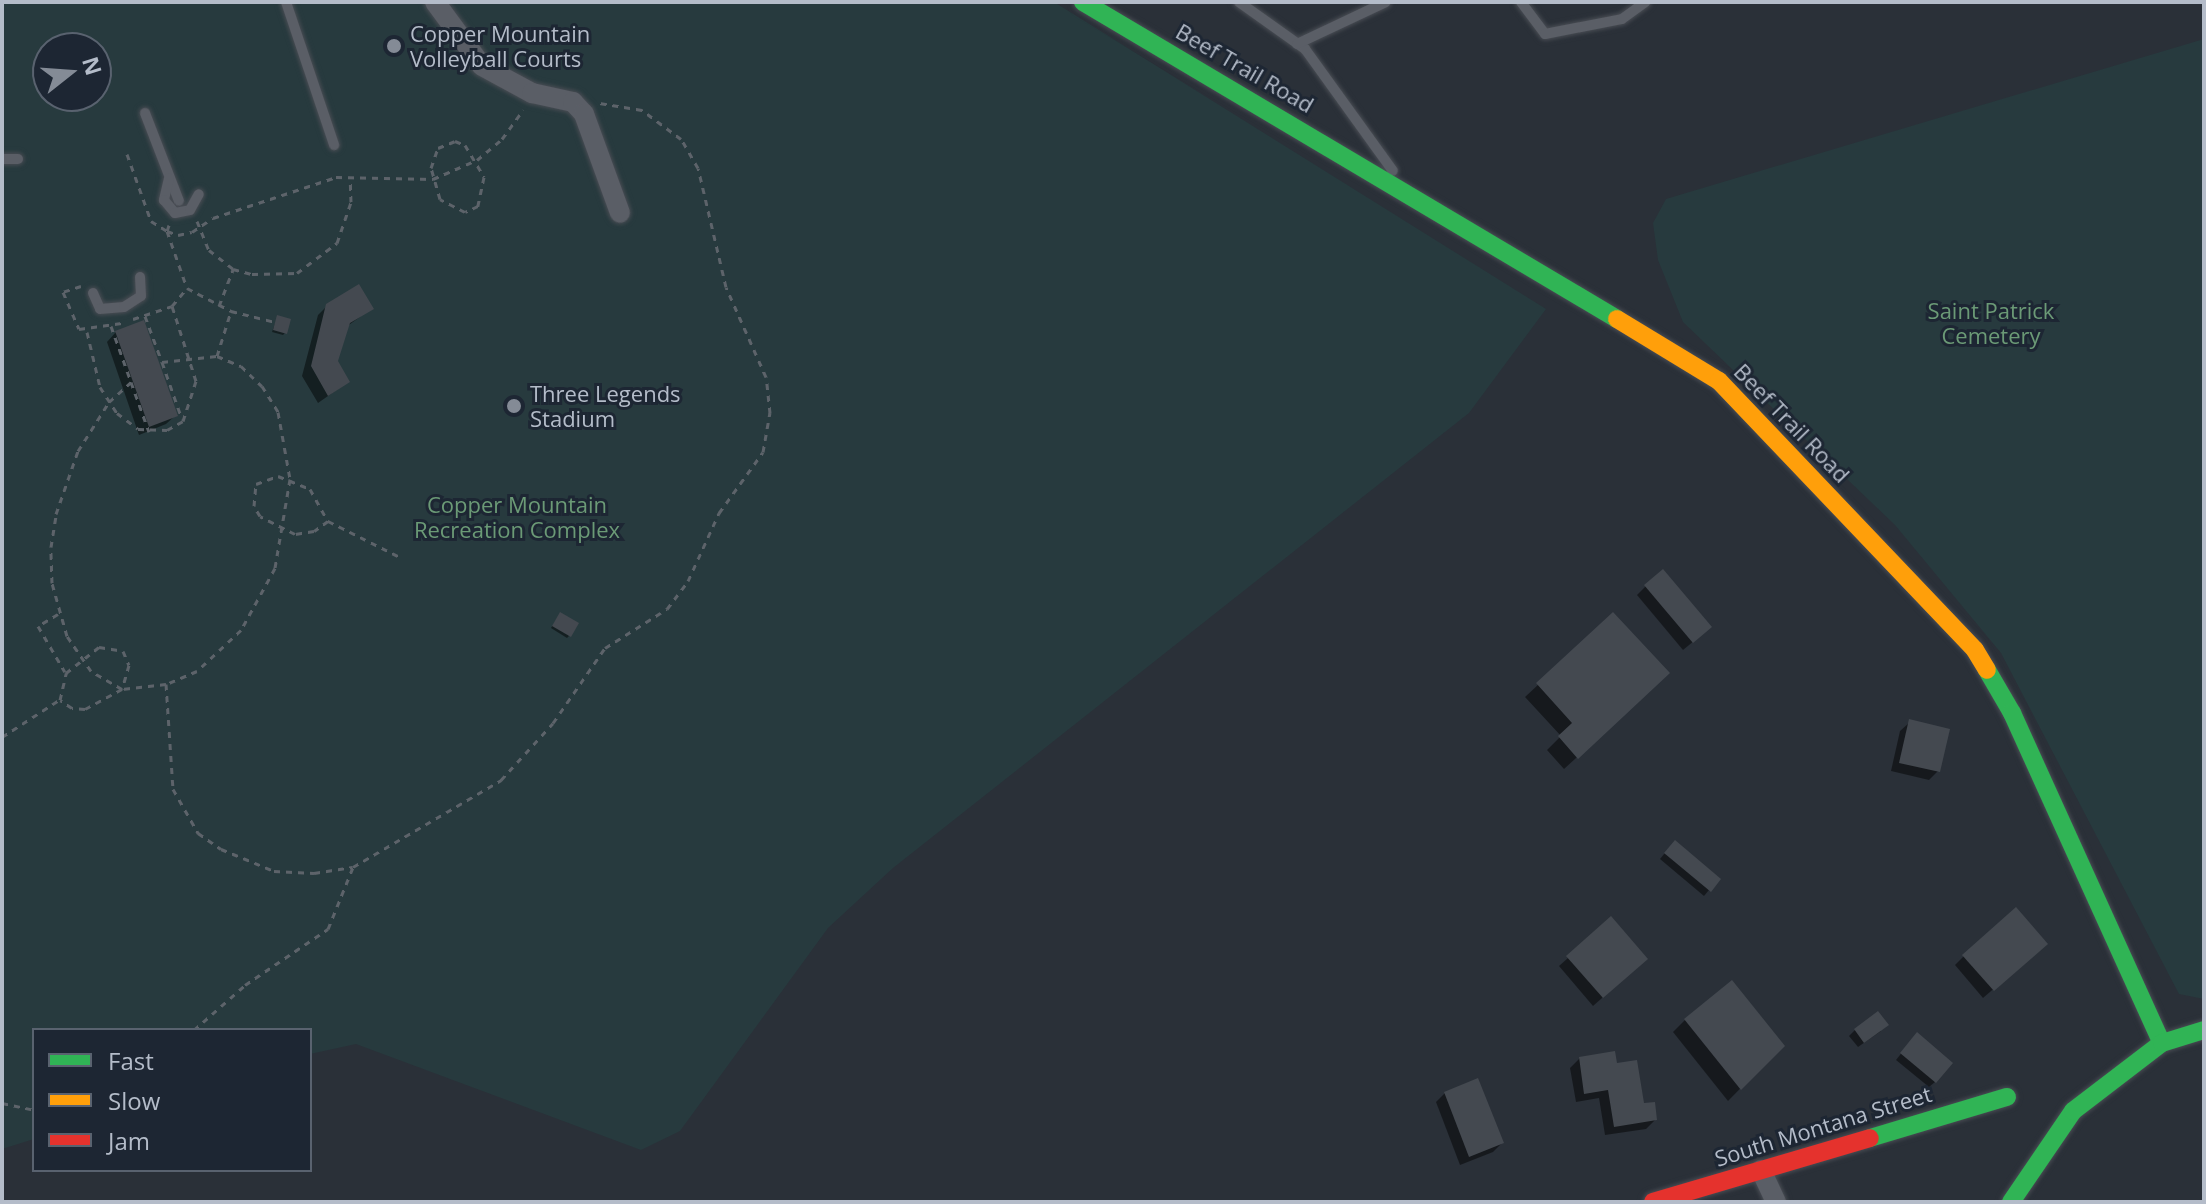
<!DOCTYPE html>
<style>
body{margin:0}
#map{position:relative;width:2206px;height:1204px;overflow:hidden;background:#2a3038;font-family:"Open Sans",sans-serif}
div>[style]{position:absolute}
.green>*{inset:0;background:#273a3e}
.shadow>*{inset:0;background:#0007}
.building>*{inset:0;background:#444950}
.path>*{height:3px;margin-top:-1.5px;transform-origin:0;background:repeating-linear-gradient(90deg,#5d636a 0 6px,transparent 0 12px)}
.roads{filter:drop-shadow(0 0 2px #484c53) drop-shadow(0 0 2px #484c53)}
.lane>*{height:10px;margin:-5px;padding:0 5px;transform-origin:5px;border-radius:5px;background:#5a5e66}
.street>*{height:20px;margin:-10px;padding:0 10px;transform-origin:10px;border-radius:10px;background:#5a5e66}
.fast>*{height:18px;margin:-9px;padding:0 9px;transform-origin:9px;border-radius:9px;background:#30b455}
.slow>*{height:18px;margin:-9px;padding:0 9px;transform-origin:9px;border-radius:9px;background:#ff9f0a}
.jam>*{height:18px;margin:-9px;padding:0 9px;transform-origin:9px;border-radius:9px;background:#e5322d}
.dots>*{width:22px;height:22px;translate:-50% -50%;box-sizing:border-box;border:4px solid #1d2633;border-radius:50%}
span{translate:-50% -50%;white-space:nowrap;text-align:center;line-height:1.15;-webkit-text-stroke:6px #1d2633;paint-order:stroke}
.poi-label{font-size:22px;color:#b4bcc9}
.left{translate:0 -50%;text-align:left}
.street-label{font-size:22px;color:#b4bcc9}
.park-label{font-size:22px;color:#6b9a76}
.frame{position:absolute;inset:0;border:4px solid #b4bcc9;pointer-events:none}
.legend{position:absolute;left:32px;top:1028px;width:280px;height:144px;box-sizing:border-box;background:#1d2633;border:2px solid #59626f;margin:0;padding:10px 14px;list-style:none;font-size:24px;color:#b4bcc9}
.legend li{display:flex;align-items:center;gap:16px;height:40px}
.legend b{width:40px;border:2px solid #59626f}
.north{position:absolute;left:32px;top:32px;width:80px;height:80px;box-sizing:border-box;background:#1d2633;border:2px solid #59626f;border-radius:50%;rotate:73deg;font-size:22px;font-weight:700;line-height:32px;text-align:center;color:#b4bcc9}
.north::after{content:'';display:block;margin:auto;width:28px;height:36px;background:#848b96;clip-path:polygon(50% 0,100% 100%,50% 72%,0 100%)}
</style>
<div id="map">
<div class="green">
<div style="clip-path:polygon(evenodd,2px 2px,1054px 2px,1546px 309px,1469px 413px,893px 868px,828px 928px,680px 1131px,641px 1150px,356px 1044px,310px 1054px,310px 1030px,34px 1030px,34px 1139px,2px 1149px,2px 2px,48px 48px,96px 48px,96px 96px,48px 96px,48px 48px)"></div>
<div style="clip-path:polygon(2204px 39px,2204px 999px,2179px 994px,2001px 653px,1895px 525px,1683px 322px,1658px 260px,1653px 223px,1666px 199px)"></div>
</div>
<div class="shadow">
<div style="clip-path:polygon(328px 305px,371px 309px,346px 327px,336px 361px,348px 382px,318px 403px,302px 376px,318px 315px)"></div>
<div style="clip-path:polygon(277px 318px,285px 333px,283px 335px,272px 332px)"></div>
<div style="clip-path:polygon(116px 332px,176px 415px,166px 424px,139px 435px,107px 342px)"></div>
<div style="clip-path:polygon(1646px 586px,1700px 636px,1683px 650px,1637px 595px)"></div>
<div style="clip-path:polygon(1613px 615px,1655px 686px,1564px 769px,1547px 750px,1561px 736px,1525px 697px)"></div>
<div style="clip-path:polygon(558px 617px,569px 636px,567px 638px,551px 628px)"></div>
<div style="clip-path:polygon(1910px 722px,1938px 771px,1929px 780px,1891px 771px,1900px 731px)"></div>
<div style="clip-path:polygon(1669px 848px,1709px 890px,1704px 896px,1660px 859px)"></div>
<div style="clip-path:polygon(2036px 952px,1983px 998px,1955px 965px,1964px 956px)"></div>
<div style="clip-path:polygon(1568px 958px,1636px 968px,1593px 1006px,1559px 966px)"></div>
<div style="clip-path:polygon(1685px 1020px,1782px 1046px,1728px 1101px,1673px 1032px)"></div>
<div style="clip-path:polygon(1855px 1030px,1881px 1031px,1858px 1047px,1849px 1036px)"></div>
<div style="clip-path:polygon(1911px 1041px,1935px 1082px,1929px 1087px,1896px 1060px)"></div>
<div style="clip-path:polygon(1580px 1058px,1615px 1065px,1655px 1120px,1646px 1129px,1605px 1135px,1599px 1098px,1576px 1102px,1570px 1068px)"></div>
<div style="clip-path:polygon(1445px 1093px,1502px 1143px,1493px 1152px,1460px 1165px,1436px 1102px)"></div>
</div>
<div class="building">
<div style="clip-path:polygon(359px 284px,374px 309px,350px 323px,338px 361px,350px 382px,328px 396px,311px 366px,326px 304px)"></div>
<div style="clip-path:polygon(277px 315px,291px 319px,287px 334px,273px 330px)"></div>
<div style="clip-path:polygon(144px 320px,178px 416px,149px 427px,115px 331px)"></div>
<div style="clip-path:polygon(1663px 569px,1712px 627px,1693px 643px,1644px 585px)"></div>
<div style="clip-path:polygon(560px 612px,579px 623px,571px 637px,552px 626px)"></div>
<div style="clip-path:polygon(1613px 612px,1670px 673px,1578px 759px,1558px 736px,1572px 723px,1536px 683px)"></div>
<div style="clip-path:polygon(1909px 719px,1950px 729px,1940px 772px,1899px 763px)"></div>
<div style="clip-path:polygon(1675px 840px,1721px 879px,1711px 892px,1664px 853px)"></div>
<div style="clip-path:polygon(2016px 907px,2048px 944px,1994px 991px,1962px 955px)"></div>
<div style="clip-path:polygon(1611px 916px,1648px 959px,1603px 998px,1566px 956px)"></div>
<div style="clip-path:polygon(1732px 980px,1785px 1046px,1741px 1090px,1684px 1019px)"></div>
<div style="clip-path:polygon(1878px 1011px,1889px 1025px,1864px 1043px,1854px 1029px)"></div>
<div style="clip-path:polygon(1917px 1032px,1953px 1063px,1936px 1083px,1900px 1053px)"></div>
<div style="clip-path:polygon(1615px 1051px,1617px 1063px,1637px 1060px,1644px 1103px,1655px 1102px,1657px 1120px,1614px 1127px,1608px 1090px,1584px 1094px,1579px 1057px)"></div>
<div style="clip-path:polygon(1478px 1078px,1504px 1143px,1469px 1157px,1444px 1092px)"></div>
</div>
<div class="path">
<div style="left:455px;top:141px;width:11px;rotate:22deg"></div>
<div style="left:465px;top:145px;width:37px;rotate:59deg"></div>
<div style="left:484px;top:177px;width:30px;rotate:102deg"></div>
<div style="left:478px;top:206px;width:14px;rotate:155deg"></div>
<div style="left:465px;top:212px;width:28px;rotate:-153deg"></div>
<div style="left:440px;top:199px;width:32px;rotate:-106deg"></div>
<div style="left:431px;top:168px;width:21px;rotate:-71deg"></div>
<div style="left:438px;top:148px;width:18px;rotate:-22deg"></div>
<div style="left:127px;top:154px;width:71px;rotate:70.3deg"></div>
<div style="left:151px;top:221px;width:19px;rotate:32deg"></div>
<div style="left:167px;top:231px;width:60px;rotate:70.7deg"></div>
<div style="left:187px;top:288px;width:50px;rotate:27.6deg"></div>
<div style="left:231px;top:311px;width:45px;rotate:14deg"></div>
<div style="left:197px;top:221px;width:31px;rotate:68deg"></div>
<div style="left:209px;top:250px;width:31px;rotate:38deg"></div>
<div style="left:233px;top:269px;width:20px;rotate:15deg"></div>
<div style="left:252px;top:274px;width:45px;rotate:-1.3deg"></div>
<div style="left:297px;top:273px;width:50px;rotate:-36.9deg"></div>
<div style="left:337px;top:243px;width:43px;rotate:-71.1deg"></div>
<div style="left:351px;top:202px;width:25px;rotate:-92deg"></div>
<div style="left:169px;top:225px;width:6px;rotate:108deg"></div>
<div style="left:167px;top:231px;width:12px;rotate:20deg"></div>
<div style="left:178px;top:235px;width:14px;rotate:-12deg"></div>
<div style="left:192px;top:232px;width:25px;rotate:-34deg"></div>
<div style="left:213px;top:218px;width:130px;rotate:-18.4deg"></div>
<div style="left:336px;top:177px;width:97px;rotate:1.2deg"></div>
<div style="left:433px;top:179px;width:48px;rotate:-23.4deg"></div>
<div style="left:477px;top:160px;width:33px;rotate:-40deg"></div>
<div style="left:502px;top:139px;width:36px;rotate:-54deg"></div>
<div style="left:81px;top:286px;width:19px;rotate:162deg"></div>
<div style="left:63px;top:292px;width:40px;rotate:66.6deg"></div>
<div style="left:79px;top:329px;width:43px;rotate:-7.9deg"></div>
<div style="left:219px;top:306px;width:40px;rotate:-69deg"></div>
<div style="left:145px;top:316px;width:49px;rotate:69.7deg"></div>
<div style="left:162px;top:362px;width:55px;rotate:-6.2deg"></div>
<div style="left:217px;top:356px;width:26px;rotate:23deg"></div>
<div style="left:241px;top:366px;width:29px;rotate:44deg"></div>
<div style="left:262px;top:386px;width:31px;rotate:58deg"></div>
<div style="left:278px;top:412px;width:68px;rotate:79.8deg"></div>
<div style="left:290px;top:479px;width:90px;rotate:99.6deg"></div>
<div style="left:275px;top:568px;width:71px;rotate:118.7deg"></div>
<div style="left:241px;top:630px;width:60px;rotate:137deg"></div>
<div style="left:197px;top:671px;width:34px;rotate:157deg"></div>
<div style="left:166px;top:684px;width:44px;rotate:173.5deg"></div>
<div style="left:122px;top:689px;width:36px;rotate:-150deg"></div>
<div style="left:91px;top:671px;width:42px;rotate:-124.4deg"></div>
<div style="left:67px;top:636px;width:55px;rotate:-105.8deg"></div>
<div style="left:52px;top:583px;width:36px;rotate:-92deg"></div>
<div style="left:51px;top:547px;width:33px;rotate:-81deg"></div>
<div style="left:56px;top:514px;width:67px;rotate:-70.8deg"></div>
<div style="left:78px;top:451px;width:58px;rotate:-57.7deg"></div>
<div style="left:109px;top:402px;width:30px;rotate:-42deg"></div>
<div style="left:131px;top:382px;width:53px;rotate:70.2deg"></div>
<div style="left:133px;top:319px;width:41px;rotate:-18.4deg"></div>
<div style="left:172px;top:306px;width:23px;rotate:-50deg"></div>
<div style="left:111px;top:326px;width:59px;rotate:70.3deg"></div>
<div style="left:87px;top:332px;width:57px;rotate:76.7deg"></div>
<div style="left:100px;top:387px;width:31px;rotate:57deg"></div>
<div style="left:117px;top:413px;width:26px;rotate:37deg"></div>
<div style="left:138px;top:429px;width:29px;rotate:2deg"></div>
<div style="left:167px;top:430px;width:18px;rotate:-29deg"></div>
<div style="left:183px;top:421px;width:42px;rotate:-72deg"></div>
<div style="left:196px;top:381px;width:79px;rotate:-107.7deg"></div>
<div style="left:217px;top:356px;width:47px;rotate:-72.7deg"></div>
<div style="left:162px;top:362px;width:60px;rotate:70.7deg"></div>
<div style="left:278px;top:476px;width:35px;rotate:22deg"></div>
<div style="left:310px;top:489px;width:37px;rotate:61deg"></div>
<div style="left:328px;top:521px;width:17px;rotate:144deg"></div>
<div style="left:314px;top:531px;width:19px;rotate:171deg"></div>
<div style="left:295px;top:534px;width:39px;rotate:-153deg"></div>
<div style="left:260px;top:516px;width:12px;rotate:-121deg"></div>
<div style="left:254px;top:506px;width:22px;rotate:-85deg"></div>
<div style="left:256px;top:484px;width:23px;rotate:-20deg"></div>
<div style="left:328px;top:521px;width:80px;rotate:26.6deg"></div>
<div style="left:58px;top:614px;width:23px;rotate:149deg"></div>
<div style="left:38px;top:626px;width:53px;rotate:59.6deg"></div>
<div style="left:99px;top:647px;width:24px;rotate:9deg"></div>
<div style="left:123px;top:651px;width:15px;rotate:67deg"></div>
<div style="left:129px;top:665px;width:25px;rotate:106deg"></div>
<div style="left:122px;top:689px;width:42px;rotate:151.6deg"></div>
<div style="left:85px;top:709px;width:13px;rotate:-176deg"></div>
<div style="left:72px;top:708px;width:14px;rotate:-146deg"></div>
<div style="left:60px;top:700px;width:28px;rotate:-77deg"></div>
<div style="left:66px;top:673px;width:42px;rotate:-38.2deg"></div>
<div style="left:166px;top:684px;width:105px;rotate:86.2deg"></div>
<div style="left:173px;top:789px;width:51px;rotate:60.4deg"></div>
<div style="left:198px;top:833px;width:28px;rotate:35deg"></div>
<div style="left:221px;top:849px;width:57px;rotate:22.5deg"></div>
<div style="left:274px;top:871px;width:40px;rotate:2.9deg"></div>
<div style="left:314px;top:873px;width:39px;rotate:-9deg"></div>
<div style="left:353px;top:867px;width:172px;rotate:-30.4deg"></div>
<div style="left:501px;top:780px;width:77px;rotate:-47.6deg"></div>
<div style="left:553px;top:723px;width:91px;rotate:-55.3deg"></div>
<div style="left:605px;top:648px;width:73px;rotate:-32.2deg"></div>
<div style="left:667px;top:609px;width:35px;rotate:-53deg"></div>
<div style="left:688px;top:581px;width:75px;rotate:-65.5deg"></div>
<div style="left:719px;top:513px;width:75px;rotate:-54.2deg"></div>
<div style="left:763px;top:452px;width:40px;rotate:-80deg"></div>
<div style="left:770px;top:413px;width:36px;rotate:-96deg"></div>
<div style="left:766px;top:377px;width:98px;rotate:-114deg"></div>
<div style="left:726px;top:287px;width:122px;rotate:-103.2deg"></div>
<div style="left:698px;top:168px;width:34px;rotate:-120deg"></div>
<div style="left:681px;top:139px;width:49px;rotate:-143.4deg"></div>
<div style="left:642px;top:110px;width:43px;rotate:-170.5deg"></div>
<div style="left:2px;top:737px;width:68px;rotate:-33deg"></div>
<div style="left:194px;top:1030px;width:68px;rotate:-41.4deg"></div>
<div style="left:245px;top:985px;width:100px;rotate:-34deg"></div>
<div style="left:328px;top:929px;width:67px;rotate:-68deg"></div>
<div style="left:2px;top:1103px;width:33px;rotate:12deg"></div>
</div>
<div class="roads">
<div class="lane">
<div style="left:286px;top:2px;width:151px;rotate:71.4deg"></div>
<div style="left:1239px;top:2px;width:81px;rotate:35.5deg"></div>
<div style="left:1305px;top:49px;width:150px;rotate:54.2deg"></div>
<div style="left:1521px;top:2px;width:40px;rotate:53deg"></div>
<div style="left:1545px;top:34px;width:78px;rotate:-11deg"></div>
<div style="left:1622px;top:19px;width:29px;rotate:-36deg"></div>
<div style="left:1297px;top:44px;width:98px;rotate:-25.3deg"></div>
<div style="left:145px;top:113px;width:94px;rotate:68.9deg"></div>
<div style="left:2px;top:159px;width:16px"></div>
<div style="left:169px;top:178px;width:23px;rotate:103deg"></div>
<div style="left:164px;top:200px;width:17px;rotate:50deg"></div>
<div style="left:175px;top:213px;width:15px;rotate:-11deg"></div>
<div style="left:190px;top:210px;width:18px;rotate:-61deg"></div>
<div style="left:93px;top:293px;width:17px;rotate:66deg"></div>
<div style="left:100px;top:309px;width:24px;rotate:-5deg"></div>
<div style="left:124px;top:307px;width:20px;rotate:-33deg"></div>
<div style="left:141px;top:296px;width:19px;rotate:-93deg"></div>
</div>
<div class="street">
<div style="left:435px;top:2px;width:79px;rotate:53.7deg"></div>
<div style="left:482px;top:66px;width:57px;rotate:28.4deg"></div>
<div style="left:532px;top:93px;width:42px;rotate:12.4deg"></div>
<div style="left:573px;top:102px;width:16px;rotate:47deg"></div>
<div style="left:584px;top:114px;width:105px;rotate:70deg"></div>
<div style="left:1761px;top:1170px;width:35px;rotate:65deg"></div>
</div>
<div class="fast">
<div style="left:1083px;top:2px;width:621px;rotate:30.69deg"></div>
<div style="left:1987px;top:670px;width:50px;rotate:59.8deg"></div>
<div style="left:2012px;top:713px;width:362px;rotate:65.6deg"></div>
<div style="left:1870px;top:1138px;width:143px;rotate:-16.7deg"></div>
<div style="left:2011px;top:1202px;width:110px;rotate:-55.7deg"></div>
<div style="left:2073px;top:1111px;width:112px;rotate:-37.4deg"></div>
<div style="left:2162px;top:1043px;width:44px;rotate:-17.2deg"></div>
</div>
<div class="slow">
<div style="left:1617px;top:319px;width:119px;rotate:31.3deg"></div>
<div style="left:1719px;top:381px;width:371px;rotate:46.4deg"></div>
<div style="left:1975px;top:650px;width:23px;rotate:59deg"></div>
</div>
<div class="jam">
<div style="left:1653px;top:1202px;width:226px;rotate:-16.4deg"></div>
</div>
</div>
<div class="dots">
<div style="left:394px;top:46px;background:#848b96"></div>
<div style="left:514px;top:406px;background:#848b96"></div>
</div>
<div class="poi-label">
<span class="left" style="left:410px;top:46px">Copper Mountain<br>Volleyball Courts</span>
<span class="left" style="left:530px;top:406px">Three Legends<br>Stadium</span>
</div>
<div class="street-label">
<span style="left:1245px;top:68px;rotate:30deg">Beef Trail Road</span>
<span style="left:1792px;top:423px;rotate:46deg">Beef Trail Road</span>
<span style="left:1823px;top:1126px;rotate:-17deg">South Montana Street</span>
</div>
<div class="park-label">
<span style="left:1991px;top:323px">Saint Patrick<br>Cemetery</span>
<span style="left:517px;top:517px">Copper Mountain<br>Recreation Complex</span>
</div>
<div class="frame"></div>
<ul class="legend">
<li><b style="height:10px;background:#30b455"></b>Fast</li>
<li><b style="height:10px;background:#ff9f0a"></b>Slow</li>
<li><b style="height:10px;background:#e5322d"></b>Jam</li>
</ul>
<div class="north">N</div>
</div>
